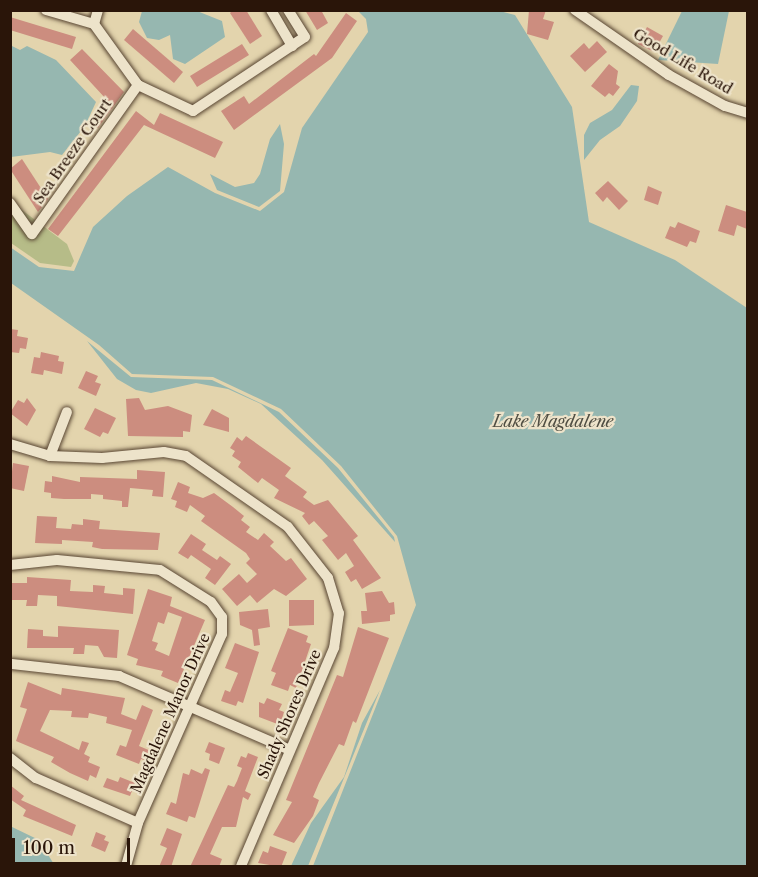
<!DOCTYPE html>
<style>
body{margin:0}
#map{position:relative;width:758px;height:877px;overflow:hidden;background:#e3d4ad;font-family:"Libre Caslon Text",serif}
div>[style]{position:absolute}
.green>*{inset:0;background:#b6bc88}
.water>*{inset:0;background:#96b7b0}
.building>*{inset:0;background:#cc8d7f}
.roads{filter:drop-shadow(0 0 2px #584532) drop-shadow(0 0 2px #584532)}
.minor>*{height:10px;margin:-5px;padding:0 5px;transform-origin:5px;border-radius:5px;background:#ede3ca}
span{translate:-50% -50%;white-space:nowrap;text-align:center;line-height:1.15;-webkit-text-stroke:4.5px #ede3ca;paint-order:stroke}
.street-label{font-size:15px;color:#2a1509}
.water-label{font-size:16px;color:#504e43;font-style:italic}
.frame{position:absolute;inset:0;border:12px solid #2a1509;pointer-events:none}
.scale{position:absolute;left:12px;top:838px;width:118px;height:27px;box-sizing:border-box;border:3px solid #2a1509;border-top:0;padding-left:8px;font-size:18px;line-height:21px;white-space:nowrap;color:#2a1509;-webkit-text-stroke:4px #ede3ca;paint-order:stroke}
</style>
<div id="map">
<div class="green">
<div style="clip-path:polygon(10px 201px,67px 244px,74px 261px,71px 267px,40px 263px,11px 243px)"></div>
</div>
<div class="water">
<div style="clip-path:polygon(496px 10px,515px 15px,572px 107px,589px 222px,675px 260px,747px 308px,747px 866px,313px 866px,416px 605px,397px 536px,341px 466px,281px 409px,213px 377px,132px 374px,99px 345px,11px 283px,10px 247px,39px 267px,74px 271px,93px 227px,127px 196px,168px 167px,215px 193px,260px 211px,284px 192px,302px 128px,368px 32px,366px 19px,358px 11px)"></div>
<div style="clip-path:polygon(142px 11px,197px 11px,222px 21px,225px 37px,185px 64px,173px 59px,170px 35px,159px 40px,147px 38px,139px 22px)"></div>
<div style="clip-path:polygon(682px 11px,729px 11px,718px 64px,658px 60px)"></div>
<div style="clip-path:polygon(10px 45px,20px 50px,27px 46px,56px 60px,96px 102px,85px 126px,62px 155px,50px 152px,11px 157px)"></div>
<div style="clip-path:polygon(631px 85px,639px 86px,637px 101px,620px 126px,600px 140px,584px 160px,584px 135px,590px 123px,612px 110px)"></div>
<div style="clip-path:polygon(280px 124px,284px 144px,280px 191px,259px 207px,217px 190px,210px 174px,235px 187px,254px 183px,260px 174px,270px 139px)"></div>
<div style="clip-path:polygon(87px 341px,131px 377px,212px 380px,279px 412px,338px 468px,394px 537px,395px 542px,322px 460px,261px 404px,228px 389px,196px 383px,151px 393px,136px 390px,117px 379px)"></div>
<div style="clip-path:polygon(380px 690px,308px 866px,291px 866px,311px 823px,344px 777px,362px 723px)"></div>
<div style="clip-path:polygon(10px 826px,39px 840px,55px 866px,11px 866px)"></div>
</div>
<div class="building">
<div style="clip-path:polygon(233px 10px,246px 10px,262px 36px,250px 44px,230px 13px)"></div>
<div style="clip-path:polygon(305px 10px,321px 10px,328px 23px,317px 30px)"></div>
<div style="clip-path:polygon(529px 10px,546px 10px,543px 19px,554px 22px,548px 40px,527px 34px)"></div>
<div style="clip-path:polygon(346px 13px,357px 21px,332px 58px,234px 130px,221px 111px,244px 96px,249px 104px,314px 54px,316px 56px)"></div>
<div style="clip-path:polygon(10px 17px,76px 37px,72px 49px,10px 30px)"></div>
<div style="clip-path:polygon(647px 27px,663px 36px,654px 52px,638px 44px)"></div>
<div style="clip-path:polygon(133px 29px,183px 72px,174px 83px,124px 40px)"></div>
<div style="clip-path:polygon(597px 41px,607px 52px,585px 72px,570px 56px,584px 43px,589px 49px)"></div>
<div style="clip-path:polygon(242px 44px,249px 55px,197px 87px,190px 76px)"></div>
<div style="clip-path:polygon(82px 49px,124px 92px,98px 128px,90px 123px,106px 99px,70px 60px)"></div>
<div style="clip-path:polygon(609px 64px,618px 71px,616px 84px,620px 87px,613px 96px,609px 93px,605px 97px,591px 86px)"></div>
<div style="clip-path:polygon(136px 111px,154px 125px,160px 113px,223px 142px,215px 158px,144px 125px,58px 236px,48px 229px)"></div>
<div style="clip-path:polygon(22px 159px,48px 199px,38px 212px,10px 169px)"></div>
<div style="clip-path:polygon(608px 181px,628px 201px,619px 210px,607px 197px,603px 202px,595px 193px)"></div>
<div style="clip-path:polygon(648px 186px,662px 192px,658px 205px,644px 200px)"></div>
<div style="clip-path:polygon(726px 205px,747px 212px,747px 229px,737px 225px,734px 236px,718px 231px)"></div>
<div style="clip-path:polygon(678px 222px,700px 231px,696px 243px,690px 241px,687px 247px,665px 238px,670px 226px,675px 228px)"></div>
<div style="clip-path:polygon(10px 329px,18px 330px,17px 336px,28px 338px,26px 349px,20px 348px,19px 353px,10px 352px)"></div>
<div style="clip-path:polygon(41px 352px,59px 356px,58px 361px,64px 362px,62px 374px,44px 370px,43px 375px,31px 373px,34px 357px,40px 358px)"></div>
<div style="clip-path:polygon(86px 371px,98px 376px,95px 382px,101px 384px,96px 396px,78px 388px)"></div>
<div style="clip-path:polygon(27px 398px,36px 410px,27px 426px,10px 413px,18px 400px,24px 403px)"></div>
<div style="clip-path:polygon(139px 398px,145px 410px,168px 406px,192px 415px,190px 432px,183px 431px,183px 437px,128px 436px,126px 399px)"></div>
<div style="clip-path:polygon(95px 408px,116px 418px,108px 434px,103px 432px,100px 437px,84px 429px)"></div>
<div style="clip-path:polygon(212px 409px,229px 418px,229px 432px,203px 425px)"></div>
<div style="clip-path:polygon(246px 436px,291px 468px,285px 476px,307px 492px,303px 497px,314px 505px,328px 500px,358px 536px,353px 540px,381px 578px,362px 589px,356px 579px,351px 582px,345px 572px,354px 566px,346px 553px,338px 560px,322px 540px,328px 536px,314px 521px,309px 525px,302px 516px,305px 513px,274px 498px,279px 490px,262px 478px,258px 483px,238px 467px,241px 462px,232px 456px,235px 451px,230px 448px,237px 437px,242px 441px)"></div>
<div style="clip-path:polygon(13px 463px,29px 466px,24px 491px,10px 488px)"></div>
<div style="clip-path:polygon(137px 470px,165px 472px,163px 497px,152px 496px,153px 490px,130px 488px,128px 507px,122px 507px,122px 501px,103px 499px,103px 495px,91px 494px,91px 499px,64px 499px,51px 498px,51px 493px,44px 492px,45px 481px,52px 482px,52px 476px,80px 482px,80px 477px,137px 479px)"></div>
<div style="clip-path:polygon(178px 482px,190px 487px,188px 493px,203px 498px,214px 493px,233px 507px,244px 516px,241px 520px,250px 527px,246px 532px,258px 540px,264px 533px,274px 542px,270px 546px,286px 561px,291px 558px,307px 579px,286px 596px,274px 589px,257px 603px,250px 595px,237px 606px,222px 589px,239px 574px,247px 583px,257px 574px,246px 563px,250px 559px,246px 553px,201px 521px,205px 516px,190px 505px,187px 512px,175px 507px,177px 501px,171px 499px)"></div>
<div style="clip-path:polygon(37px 516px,57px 517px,56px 528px,71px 529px,72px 524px,83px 525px,83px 519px,100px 521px,99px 529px,160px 533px,158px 550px,102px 549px,92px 547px,93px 542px,62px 540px,62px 544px,35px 543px)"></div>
<div style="clip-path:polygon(191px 534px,206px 544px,202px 550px,217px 560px,220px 556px,231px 564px,215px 585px,205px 578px,211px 569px,191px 555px,188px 559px,178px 553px)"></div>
<div style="clip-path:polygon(27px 577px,71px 580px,70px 591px,93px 592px,93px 585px,105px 586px,104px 593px,123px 595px,123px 588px,135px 589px,133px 614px,57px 606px,57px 596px,38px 595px,37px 606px,26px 606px,27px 600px,10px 600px,10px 583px,27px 583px)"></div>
<div style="clip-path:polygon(evenodd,148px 589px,172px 597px,170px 606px,205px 620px,178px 683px,161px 676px,163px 671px,136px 665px,138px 659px,127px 655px,148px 589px,168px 612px,182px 617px,169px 656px,155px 650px,158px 643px,152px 641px,158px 622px,164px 624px,168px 612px)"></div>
<div style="clip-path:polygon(382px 591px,389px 603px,394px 602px,395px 614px,390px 615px,390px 621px,362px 624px,361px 611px,367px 611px,365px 593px)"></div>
<div style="clip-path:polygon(289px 600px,314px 600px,314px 625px,289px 626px)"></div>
<div style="clip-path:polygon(268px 609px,270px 627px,258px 629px,260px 645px,254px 646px,252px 630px,240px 625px,239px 612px)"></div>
<div style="clip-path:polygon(58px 626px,119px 630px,117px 658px,104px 657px,98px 646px,85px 645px,84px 654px,73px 654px,74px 648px,27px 648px,28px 629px,43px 630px,43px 636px,58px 637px)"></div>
<div style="clip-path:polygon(358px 627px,389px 638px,356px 723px,353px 721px,344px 746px,339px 744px,319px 783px,313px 797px,319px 800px,313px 816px,294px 843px,273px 835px,292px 802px,286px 800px,337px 675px,343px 677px)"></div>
<div style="clip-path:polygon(288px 628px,308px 636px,306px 642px,311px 644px,296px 688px,290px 685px,288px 691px,271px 685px,276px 673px,271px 671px)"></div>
<div style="clip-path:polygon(235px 643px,259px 652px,243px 703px,238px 701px,236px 706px,221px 701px,225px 690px,230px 692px,238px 673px,225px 668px)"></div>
<div style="clip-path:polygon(28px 682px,61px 695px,62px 688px,125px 698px,121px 714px,136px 720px,142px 705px,153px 710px,139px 746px,151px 751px,147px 761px,141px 759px,139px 764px,116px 755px,120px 745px,126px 747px,132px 730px,106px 723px,107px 717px,89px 713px,88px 718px,71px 717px,72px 711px,50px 710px,40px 731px,79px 750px,82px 741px,89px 743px,84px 754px,90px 757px,88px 762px,100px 767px,96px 778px,90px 775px,88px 781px,70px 773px,51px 762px,54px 757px,16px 741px,27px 709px,20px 707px)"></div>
<div style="clip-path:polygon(267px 698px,282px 704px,279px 710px,284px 712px,280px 725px,259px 717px,259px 702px,264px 704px)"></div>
<div style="clip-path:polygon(209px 742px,225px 748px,219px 764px,209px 760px,210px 754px,205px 752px)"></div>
<div style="clip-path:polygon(248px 753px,258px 757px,245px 791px,251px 794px,248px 800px,243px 797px,236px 827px,222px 827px,210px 854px,222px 859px,219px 867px,190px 867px,228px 785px,234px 787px,237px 781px,242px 768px,237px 766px,241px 756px,246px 758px)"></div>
<div style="clip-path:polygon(205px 768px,210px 770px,195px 818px,189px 816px,187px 822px,166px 814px,171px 802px,176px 804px,183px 773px,189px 775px,191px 769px,202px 774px)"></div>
<div style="clip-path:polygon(120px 777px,135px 783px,130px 796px,103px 787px,107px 778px,118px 782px)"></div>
<div style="clip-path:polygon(10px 785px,24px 796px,21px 800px,76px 825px,72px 836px,23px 816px,26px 810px,10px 799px)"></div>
<div style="clip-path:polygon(167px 828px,182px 834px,171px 867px,159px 867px,167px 848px,160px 845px)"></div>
<div style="clip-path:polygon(96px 832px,106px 836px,104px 840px,109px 842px,105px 852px,91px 846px)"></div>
<div style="clip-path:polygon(270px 846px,287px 852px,281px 867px,258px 863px,263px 851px,268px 853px)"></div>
</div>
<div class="roads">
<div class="minor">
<div style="left:46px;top:10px;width:50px;rotate:16.3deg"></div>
<div style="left:94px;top:24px;width:75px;rotate:54.2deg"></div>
<div style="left:138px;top:85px;width:61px;rotate:25.3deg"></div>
<div style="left:193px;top:111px;width:134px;rotate:-33.5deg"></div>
<div style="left:305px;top:37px;width:32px;rotate:-122deg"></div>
<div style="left:271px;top:10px;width:42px;rotate:59.7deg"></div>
<div style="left:575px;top:10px;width:114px;rotate:34.7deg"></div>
<div style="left:669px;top:75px;width:64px;rotate:29deg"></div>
<div style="left:725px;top:106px;width:24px;rotate:17deg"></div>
<div style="left:94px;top:24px;width:15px;rotate:-74deg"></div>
<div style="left:10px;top:203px;width:38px;rotate:55deg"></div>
<div style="left:32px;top:234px;width:183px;rotate:-54.6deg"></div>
<div style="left:10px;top:444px;width:42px;rotate:16.7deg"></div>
<div style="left:50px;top:456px;width:52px;rotate:2.2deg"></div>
<div style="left:102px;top:458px;width:62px;rotate:-5.5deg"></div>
<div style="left:164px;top:452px;width:22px;rotate:10deg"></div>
<div style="left:186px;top:456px;width:124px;rotate:34.8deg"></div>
<div style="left:288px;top:527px;width:65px;rotate:51.9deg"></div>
<div style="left:328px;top:578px;width:37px;rotate:73deg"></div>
<div style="left:339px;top:613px;width:35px;rotate:98deg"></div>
<div style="left:334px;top:648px;width:237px;rotate:113.1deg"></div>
<div style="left:50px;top:456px;width:47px;rotate:-68.9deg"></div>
<div style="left:10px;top:565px;width:47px;rotate:-6.1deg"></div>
<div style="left:57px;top:560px;width:103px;rotate:5.5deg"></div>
<div style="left:160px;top:570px;width:60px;rotate:32.1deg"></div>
<div style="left:211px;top:602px;width:19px;rotate:54deg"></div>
<div style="left:222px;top:617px;width:17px;rotate:90deg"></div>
<div style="left:222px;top:634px;width:207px;rotate:114deg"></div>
<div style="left:138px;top:823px;width:45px;rotate:105.6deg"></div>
<div style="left:12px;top:664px;width:108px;rotate:6.4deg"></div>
<div style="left:119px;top:676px;width:186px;rotate:23.4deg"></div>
<div style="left:10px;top:758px;width:33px;rotate:38deg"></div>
<div style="left:36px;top:778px;width:111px;rotate:23.8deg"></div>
</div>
</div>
<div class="street-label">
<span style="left:683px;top:61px;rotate:31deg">Good Life Road</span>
<span style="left:72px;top:151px;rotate:-55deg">Sea Breeze Court</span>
<span style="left:170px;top:713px;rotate:-66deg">Magdalene Manor Drive</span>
<span style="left:289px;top:714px;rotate:-67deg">Shady Shores Drive</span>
</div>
<div class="water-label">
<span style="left:553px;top:421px">Lake Magdalene</span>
</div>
<div class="frame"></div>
<div class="scale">100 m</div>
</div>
